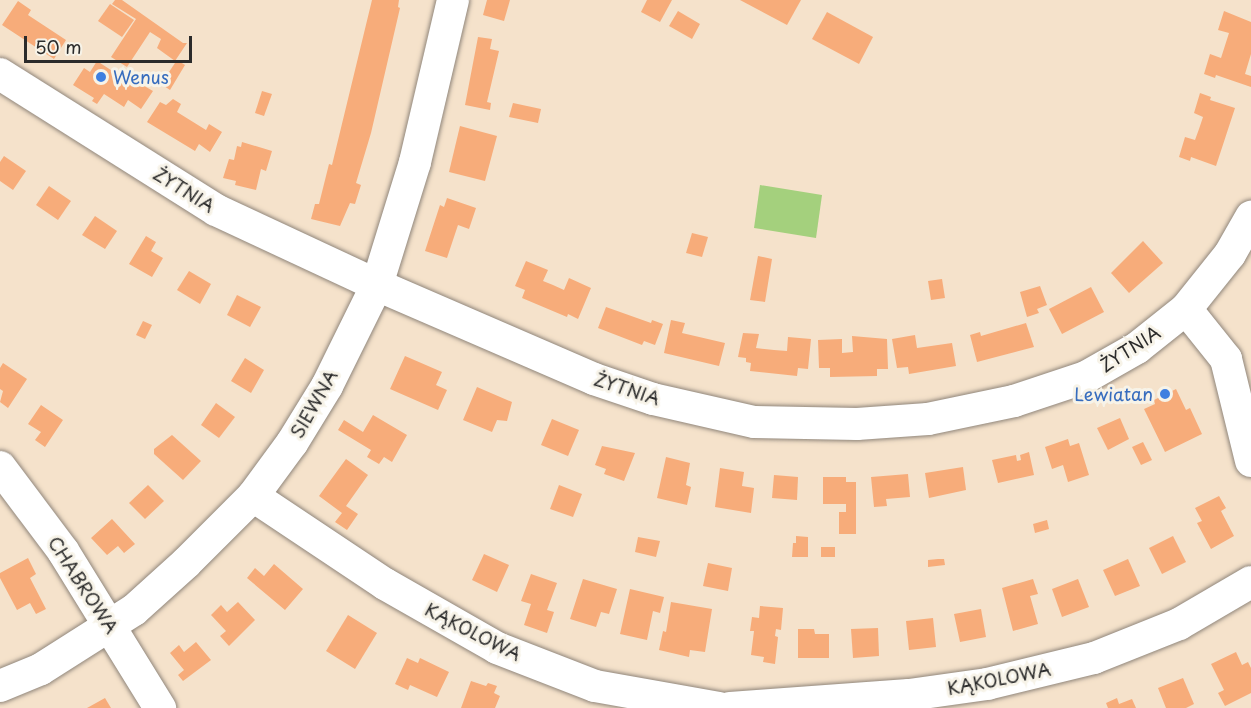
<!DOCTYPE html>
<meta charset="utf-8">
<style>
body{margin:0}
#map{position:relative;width:1251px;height:708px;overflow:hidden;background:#f5e2cb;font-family:"Playpen Sans",sans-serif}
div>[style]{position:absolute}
.green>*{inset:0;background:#a4d07d}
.building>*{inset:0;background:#f7ac7a}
.roads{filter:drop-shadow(0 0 2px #90867b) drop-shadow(0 0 2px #90867b)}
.minor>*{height:32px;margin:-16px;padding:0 16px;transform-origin:16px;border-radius:16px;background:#fff}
.dots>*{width:16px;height:16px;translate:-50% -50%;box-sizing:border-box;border:3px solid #f7f3e8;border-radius:50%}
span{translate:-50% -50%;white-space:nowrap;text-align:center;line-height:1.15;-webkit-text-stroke:6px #f7f3e8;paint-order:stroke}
.shop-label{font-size:18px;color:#366cbe}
.left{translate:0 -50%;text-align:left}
.right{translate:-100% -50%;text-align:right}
.street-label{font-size:18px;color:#2b2b2b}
.scale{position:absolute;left:24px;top:36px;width:168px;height:27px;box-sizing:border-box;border:3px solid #2b2b2b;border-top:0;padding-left:8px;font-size:18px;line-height:21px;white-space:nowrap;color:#2b2b2b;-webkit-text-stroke:4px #f7f3e8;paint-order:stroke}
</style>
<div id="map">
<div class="green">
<div style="clip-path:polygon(760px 185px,822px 195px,816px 238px,754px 228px)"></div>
</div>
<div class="building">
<div style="clip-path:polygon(115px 0,122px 0,183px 43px,187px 43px,175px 61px,157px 48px,161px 39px,150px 32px,127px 67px,111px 57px,136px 19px,112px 4px)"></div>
<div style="clip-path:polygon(372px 0,399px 0,398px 7px,400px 8px,371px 133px,356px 183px,361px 185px,355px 204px,350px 203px,340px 226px,311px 219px,315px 204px,319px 204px,329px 164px,332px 165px)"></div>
<div style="clip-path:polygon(487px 0,510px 0,504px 21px,483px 15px)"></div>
<div style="clip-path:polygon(647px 0,672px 0,660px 22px,641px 12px)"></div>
<div style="clip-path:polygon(740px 0,801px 0,787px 25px)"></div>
<div style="clip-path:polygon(18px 1px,31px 10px,28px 15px,66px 40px,54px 59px,2px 25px)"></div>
<div style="clip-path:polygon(110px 4px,134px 20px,122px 37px,98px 21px)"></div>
<div style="clip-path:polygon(678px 11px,700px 24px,692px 39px,669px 26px)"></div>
<div style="clip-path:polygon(1224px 11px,1251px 22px,1251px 54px,1245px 74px,1251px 76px,1251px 87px,1216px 75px,1215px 78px,1204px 74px,1210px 54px,1221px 58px,1229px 33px,1218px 30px)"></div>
<div style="clip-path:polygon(827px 12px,873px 37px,859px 64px,812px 39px)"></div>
<div style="clip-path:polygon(478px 37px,492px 39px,490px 49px,499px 51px,487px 102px,491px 103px,490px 110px,465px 105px)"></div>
<div style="clip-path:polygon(177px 60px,185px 65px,170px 90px,161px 84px)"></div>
<div style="clip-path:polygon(97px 61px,137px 87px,139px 83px,153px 91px,141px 109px,128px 100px,124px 107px,104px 94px,97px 104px,92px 101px,94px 98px,73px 85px,84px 68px,90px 72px)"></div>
<div style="clip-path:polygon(262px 91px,272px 94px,264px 116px,255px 113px)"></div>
<div style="clip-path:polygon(1200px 93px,1211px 97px,1210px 100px,1235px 108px,1216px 166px,1191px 157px,1190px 161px,1179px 157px,1185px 137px,1195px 140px,1199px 129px,1203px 117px,1194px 113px)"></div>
<div style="clip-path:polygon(173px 99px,181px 104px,177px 112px,206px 130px,209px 124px,222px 132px,210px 152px,199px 144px,195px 151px,147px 122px,160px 102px,166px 105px)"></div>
<div style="clip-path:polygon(513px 103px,541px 109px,538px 123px,509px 117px)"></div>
<div style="clip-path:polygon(460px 126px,497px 136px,485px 181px,449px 172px)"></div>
<div style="clip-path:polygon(242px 142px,272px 151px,266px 171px,261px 169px,256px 190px,235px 185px,236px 181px,223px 178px,229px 159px,234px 160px,237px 146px,241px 147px)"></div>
<div style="clip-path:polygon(4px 156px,26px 171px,13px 190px,0 181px,0 162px)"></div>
<div style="clip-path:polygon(49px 186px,71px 201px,58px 220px,36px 205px)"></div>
<div style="clip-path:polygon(447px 198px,476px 208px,469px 229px,458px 225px,447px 258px,425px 251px,440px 205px,444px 207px)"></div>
<div style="clip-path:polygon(95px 216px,117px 231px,105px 249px,82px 235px)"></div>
<div style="clip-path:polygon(692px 233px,708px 237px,702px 257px,686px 253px)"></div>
<div style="clip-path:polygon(146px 236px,156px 242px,151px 251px,163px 258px,152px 277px,129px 264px)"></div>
<div style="clip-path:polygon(1143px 241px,1163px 263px,1129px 293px,1111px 273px)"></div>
<div style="clip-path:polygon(758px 256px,772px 259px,765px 302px,750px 300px)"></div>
<div style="clip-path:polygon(526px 261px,548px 270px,543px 281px,553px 285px,564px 290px,569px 278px,591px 288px,578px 319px,568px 314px,567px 317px,522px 298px,525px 290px,515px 286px)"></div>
<div style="clip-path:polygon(189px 271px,211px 284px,200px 304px,177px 290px)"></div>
<div style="clip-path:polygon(942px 279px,945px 298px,931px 300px,928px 281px)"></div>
<div style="clip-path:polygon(1040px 286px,1047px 305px,1037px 309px,1039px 313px,1027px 317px,1020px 292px)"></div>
<div style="clip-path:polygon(1091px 287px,1104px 312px,1062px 334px,1049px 309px)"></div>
<div style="clip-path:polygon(237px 295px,261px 307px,250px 327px,227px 315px)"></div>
<div style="clip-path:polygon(606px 307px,651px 323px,652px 320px,663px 324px,655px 345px,644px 341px,642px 345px,598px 328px)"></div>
<div style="clip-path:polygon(671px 320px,685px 323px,682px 333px,725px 343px,719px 366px,664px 353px)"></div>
<div style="clip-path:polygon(143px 321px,152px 325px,145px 339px,136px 335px)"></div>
<div style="clip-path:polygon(1026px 323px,1034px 347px,977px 362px,970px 335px,980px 332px,981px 336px)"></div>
<div style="clip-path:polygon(743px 333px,759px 334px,756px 348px,774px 350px,787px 351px,788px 337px,811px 339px,808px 369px,798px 368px,797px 376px,750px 371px,751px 363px,746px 362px,746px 358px,738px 357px)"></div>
<div style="clip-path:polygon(915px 335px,917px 348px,952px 343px,956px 366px,909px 374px,908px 367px,897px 368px,892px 339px)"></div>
<div style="clip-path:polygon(852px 336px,887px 339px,888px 369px,877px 369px,877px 376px,830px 377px,830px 368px,819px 368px,818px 340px,842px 339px,842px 353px,853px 352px)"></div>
<div style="clip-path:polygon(405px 356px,442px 372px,436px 385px,447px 390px,438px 410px,390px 389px)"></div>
<div style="clip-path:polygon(245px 358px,264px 370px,251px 393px,231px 381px)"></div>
<div style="clip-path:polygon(3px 363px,27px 379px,8px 408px,0 402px,3px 391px,0 389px,0 368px)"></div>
<div style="clip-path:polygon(477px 387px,512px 402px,507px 421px,497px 420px,492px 432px,463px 420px)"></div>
<div style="clip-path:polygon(1176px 389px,1186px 410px,1190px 408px,1202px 434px,1165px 452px,1144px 409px,1155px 404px,1154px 400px)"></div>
<div style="clip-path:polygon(216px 403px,235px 417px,219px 438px,201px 425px)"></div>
<div style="clip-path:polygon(41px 405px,63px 420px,45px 447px,35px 440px,41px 432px,28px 424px)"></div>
<div style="clip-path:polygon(373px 415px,407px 435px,392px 462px,384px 457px,379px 464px,367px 457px,371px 450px,338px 430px,344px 420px,363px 432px)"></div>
<div style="clip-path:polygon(1120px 418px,1129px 439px,1108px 450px,1097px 428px)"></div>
<div style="clip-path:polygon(552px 419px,579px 430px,568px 456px,541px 445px)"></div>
<div style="clip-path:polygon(172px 435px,201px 461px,183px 480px,154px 454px,154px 449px)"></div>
<div style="clip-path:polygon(1068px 439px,1070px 446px,1079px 443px,1089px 475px,1068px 482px,1063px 465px,1052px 469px,1045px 447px)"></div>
<div style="clip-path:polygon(1143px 442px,1152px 460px,1141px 465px,1132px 447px)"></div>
<div style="clip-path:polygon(602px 446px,635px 453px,624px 481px,604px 474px,606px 469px,595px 465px)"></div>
<div style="clip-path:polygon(1029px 452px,1034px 475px,998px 483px,992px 460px,1016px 455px,1017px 461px,1021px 460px,1020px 455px)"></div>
<div style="clip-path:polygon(666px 457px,690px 463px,686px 485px,691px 487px,687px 505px,657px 498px)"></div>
<div style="clip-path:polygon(346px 459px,368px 475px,346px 506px,358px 514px,347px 530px,335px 522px,342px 513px,319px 496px)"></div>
<div style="clip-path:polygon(963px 467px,966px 490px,929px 498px,925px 473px)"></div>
<div style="clip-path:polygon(720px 468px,744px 472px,742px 486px,754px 488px,751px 513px,715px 507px)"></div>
<div style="clip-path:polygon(908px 474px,910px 497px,886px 499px,887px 506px,874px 507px,871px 477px)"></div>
<div style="clip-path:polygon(774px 475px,798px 477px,797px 500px,772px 498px)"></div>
<div style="clip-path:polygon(823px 477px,846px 477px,846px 482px,856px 482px,856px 534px,839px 534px,839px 512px,846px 512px,846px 504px,823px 504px)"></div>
<div style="clip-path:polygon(148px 485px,164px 501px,145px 519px,129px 503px)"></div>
<div style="clip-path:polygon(559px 485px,582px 494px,573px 517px,550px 509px)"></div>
<div style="clip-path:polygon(1219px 496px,1226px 508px,1221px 511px,1234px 536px,1211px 549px,1197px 523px,1202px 521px,1195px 508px)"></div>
<div style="clip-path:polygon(112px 519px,135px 544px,124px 553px,118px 546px,107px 555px,91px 538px)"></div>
<div style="clip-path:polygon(1047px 520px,1049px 529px,1035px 533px,1033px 524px)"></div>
<div style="clip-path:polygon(796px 536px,808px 537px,808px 557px,792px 557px,793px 543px,796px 543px)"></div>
<div style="clip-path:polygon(1173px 536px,1186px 562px,1162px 574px,1149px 548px)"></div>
<div style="clip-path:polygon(638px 537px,660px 541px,656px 557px,635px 552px)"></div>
<div style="clip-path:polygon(821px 547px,835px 547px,835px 557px,821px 557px)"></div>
<div style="clip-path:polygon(484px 554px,509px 565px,497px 592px,472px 580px)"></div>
<div style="clip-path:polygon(28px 558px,36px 574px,30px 578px,46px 609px,36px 614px,30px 603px,17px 610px,0 578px,0 573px)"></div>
<div style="clip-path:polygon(938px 559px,944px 559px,945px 565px,928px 567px,928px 560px)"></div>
<div style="clip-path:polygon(1128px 559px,1140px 586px,1115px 596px,1103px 570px)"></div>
<div style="clip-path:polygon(708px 563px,732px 568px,728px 591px,703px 586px)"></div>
<div style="clip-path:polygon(274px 564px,303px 589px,285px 610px,247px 578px,255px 568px,264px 576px)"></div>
<div style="clip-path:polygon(531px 574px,557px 583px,547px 610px,554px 612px,547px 633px,524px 625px,531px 604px,521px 601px)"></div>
<div style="clip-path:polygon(583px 579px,617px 589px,609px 614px,601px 612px,596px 627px,570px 619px)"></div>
<div style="clip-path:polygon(1033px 579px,1038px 594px,1030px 596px,1038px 624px,1013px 631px,1002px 588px)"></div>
<div style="clip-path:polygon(1078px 579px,1089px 607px,1062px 617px,1052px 589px)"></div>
<div style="clip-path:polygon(630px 589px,664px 597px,660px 613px,653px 611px,647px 640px,620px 634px)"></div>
<div style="clip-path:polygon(238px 602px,255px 620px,229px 646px,220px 636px,226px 631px,211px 615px,221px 605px,227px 612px)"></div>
<div style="clip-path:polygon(671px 602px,712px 609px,705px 652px,690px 650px,689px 657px,659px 650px,663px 631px,666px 632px)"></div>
<div style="clip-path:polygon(760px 606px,783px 608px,781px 630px,776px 629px,775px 636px,778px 637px,775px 664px,763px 662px,764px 657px,751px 655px,754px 631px,750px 631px,752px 617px,759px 618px)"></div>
<div style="clip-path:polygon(981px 609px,986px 637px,960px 642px,954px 614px)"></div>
<div style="clip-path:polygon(348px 615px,377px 633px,355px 669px,326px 651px)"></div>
<div style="clip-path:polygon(933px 618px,936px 647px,909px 650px,906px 621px)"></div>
<div style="clip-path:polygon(878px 628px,879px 656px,853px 658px,851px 629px)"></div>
<div style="clip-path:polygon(798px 629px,814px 629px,815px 634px,829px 634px,829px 658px,798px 658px)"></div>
<div style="clip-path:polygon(196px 642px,211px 660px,183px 681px,178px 675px,184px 670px,170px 653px,179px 645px,184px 652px)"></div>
<div style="clip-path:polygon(1236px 652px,1242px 665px,1248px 662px,1251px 668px,1251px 693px,1225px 706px,1218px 693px,1224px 690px,1211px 664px)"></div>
<div style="clip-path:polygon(407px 658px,418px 663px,420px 658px,449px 672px,437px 697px,410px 685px,408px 690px,395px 684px)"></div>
<div style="clip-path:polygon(1183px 678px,1194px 704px,1186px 708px,1166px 708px,1158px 688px)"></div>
<div style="clip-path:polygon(471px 681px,486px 686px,488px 683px,497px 686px,494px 693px,500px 696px,495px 708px,461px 708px)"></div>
<div style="clip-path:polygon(105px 698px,111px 708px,87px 708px)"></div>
<div style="clip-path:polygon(1117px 698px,1119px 704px,1132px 699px,1136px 708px,1108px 708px,1106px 703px)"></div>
</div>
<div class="roads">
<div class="minor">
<div style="left:0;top:74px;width:255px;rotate:32.2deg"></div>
<div style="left:216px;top:210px;width:178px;rotate:25deg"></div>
<div style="left:377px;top:285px;width:236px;rotate:23.4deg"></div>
<div style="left:594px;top:379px;width:62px;rotate:18.7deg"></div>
<div style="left:653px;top:399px;width:104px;rotate:12.8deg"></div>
<div style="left:754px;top:422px;width:103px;rotate:1.1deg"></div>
<div style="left:857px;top:424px;width:71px;rotate:-4deg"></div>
<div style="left:928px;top:419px;width:88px;rotate:-11.8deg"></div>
<div style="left:1014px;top:401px;width:76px;rotate:-18.4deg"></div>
<div style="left:1086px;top:377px;width:59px;rotate:-29.6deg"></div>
<div style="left:1137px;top:348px;width:63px;rotate:-38.5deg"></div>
<div style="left:1186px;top:309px;width:70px;rotate:-51.3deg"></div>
<div style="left:1230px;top:254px;width:43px;rotate:-60.4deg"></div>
<div style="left:1186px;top:309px;width:64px;rotate:51.3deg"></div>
<div style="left:1226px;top:359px;width:105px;rotate:76.2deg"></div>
<div style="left:0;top:467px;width:105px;rotate:53.1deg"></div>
<div style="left:63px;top:551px;width:185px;rotate:58.3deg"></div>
<div style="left:253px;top:496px;width:159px;rotate:33.7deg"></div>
<div style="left:385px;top:584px;width:129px;rotate:29.7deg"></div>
<div style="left:497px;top:648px;width:105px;rotate:21.2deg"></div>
<div style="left:595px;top:686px;width:126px;rotate:10.1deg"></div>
<div style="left:0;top:686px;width:44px;rotate:-22.5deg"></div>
<div style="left:41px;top:669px;width:110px;rotate:-32.4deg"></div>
<div style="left:134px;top:610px;width:70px;rotate:-42.1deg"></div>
<div style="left:186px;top:563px;width:95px;rotate:-45deg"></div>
<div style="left:253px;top:496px;width:66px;rotate:-53.7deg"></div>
<div style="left:292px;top:443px;width:67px;rotate:-58.4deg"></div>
<div style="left:327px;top:386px;width:113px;rotate:-63.7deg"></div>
<div style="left:377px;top:285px;width:129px;rotate:-72.8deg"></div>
<div style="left:415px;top:162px;width:166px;rotate:-76.8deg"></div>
<div style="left:730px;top:708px;width:179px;rotate:-4.2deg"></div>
<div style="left:909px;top:695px;width:79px;rotate:-8deg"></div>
<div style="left:987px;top:684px;width:110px;rotate:-13.7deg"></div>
<div style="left:1094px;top:658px;width:92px;rotate:-21.8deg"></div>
<div style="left:1179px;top:624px;width:83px;rotate:-30.3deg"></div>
</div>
</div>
<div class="dots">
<div style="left:101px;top:77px;background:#3f7fe0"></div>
<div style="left:1165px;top:394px;background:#3f7fe0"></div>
</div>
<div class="shop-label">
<span class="left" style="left:113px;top:77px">Wenus</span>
<span class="right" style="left:1153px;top:394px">Lewiatan</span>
</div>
<div class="street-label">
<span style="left:184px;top:190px;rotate:32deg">ŻYTNIA</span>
<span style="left:1130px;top:349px;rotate:-33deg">ŻYTNIA</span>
<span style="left:627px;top:389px;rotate:18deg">ŻYTNIA</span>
<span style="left:314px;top:404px;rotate:-60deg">SIEWNA</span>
<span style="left:83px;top:585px;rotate:57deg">CHABROWA</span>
<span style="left:473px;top:632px;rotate:27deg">KĄKOLOWA</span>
<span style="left:999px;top:679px;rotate:-11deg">KĄKOLOWA</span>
</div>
<div class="scale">50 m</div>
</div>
